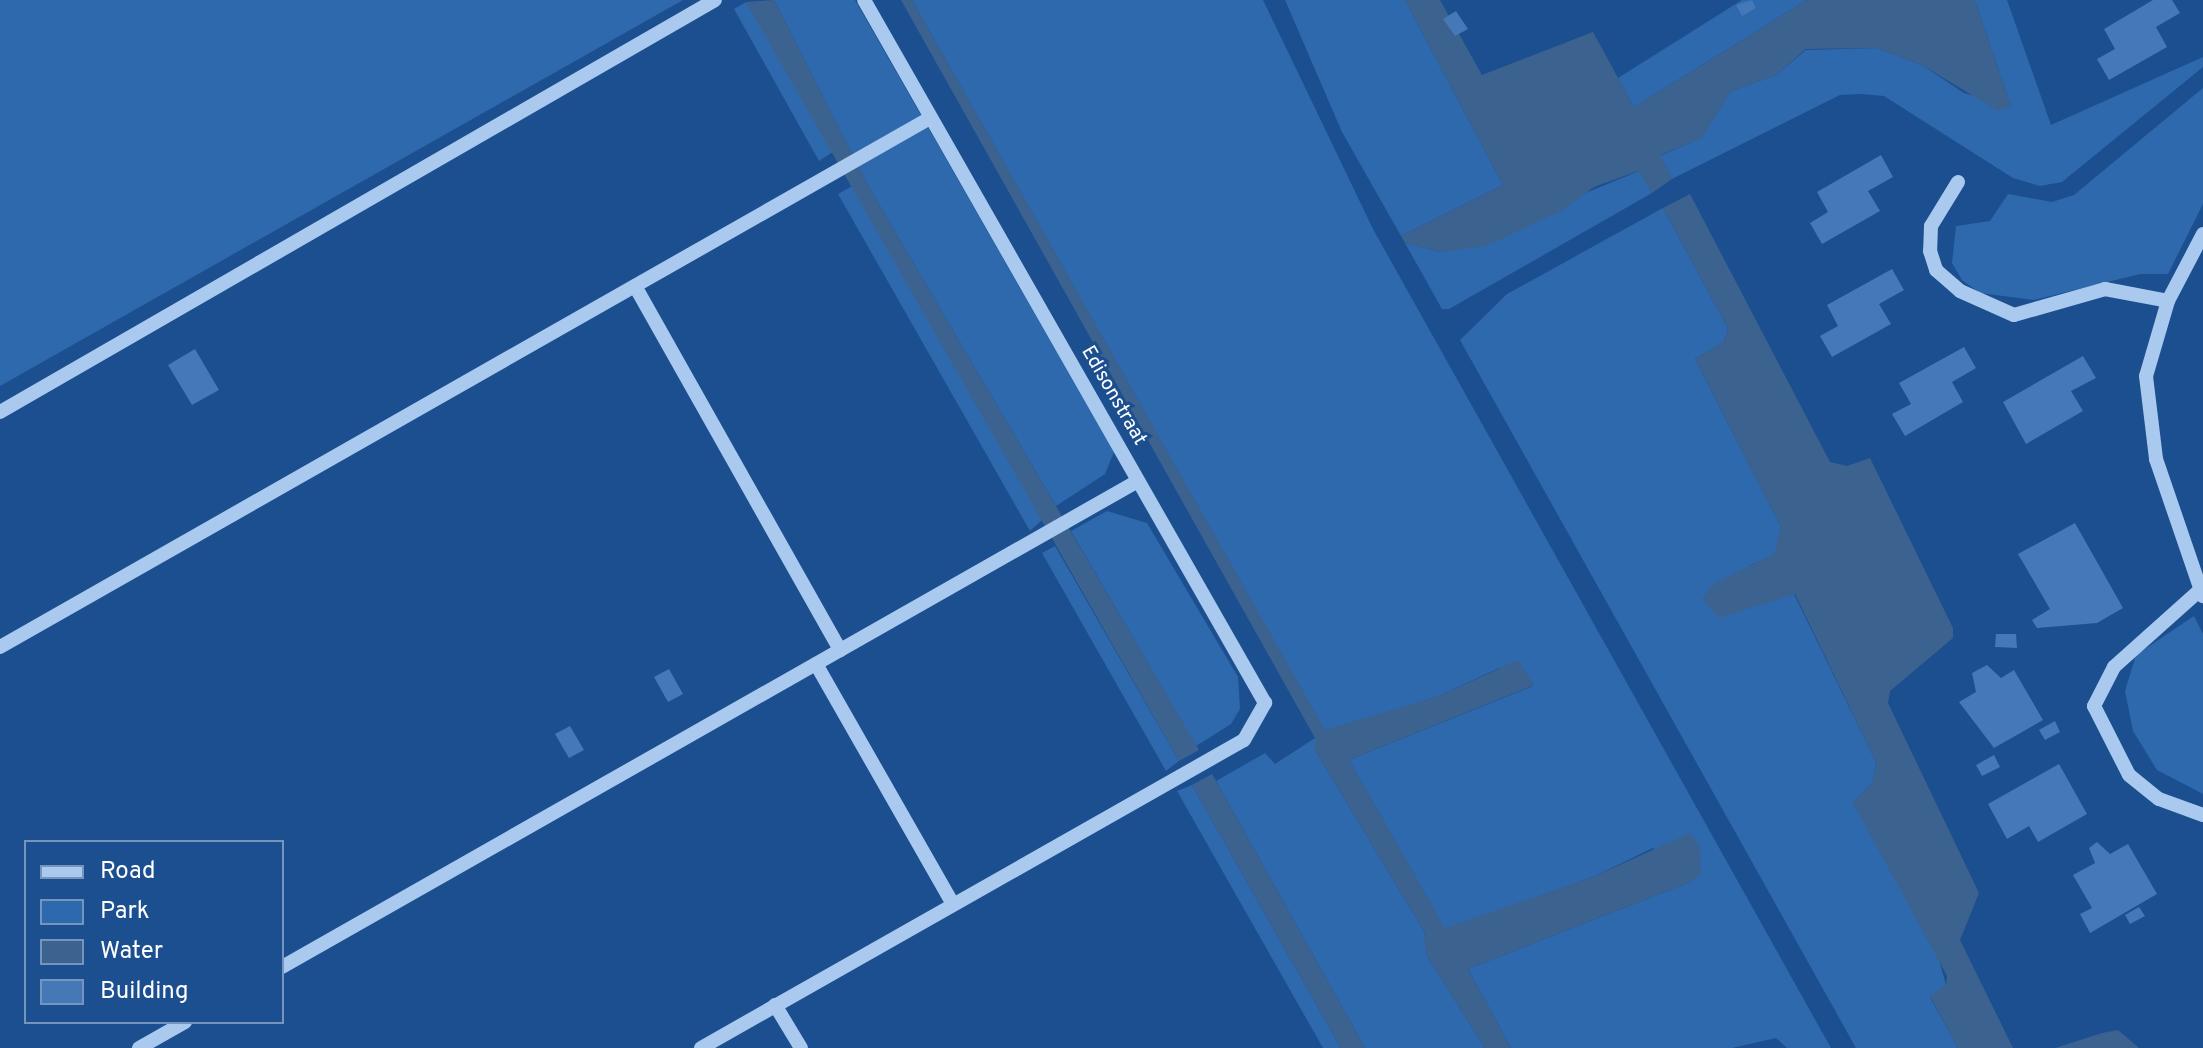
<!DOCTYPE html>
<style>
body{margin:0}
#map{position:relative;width:2203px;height:1048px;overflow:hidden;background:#1b4f8f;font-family:Overpass,sans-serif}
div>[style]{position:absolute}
.green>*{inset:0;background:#2e69ad}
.water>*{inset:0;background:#3c6290}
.building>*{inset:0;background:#4478b7}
.minor>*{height:14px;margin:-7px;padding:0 7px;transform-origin:7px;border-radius:7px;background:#a9c9ee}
span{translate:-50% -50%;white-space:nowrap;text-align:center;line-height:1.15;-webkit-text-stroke:6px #1b4f8f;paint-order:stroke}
.street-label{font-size:20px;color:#fff}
.legend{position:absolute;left:24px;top:840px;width:260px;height:184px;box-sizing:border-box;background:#1b4f8f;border:2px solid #7695bc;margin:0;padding:10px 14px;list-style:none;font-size:24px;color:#fff}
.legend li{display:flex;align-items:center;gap:16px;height:40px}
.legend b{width:40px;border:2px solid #7695bc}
</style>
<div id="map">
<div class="green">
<div style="clip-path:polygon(0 0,683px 0,0 386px)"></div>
<div style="clip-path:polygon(774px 0,855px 0,1114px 452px,1105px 474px,1056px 506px,870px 189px)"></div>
<div style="clip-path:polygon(912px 0,1263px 0,1373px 229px,1831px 1048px,1787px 1048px,1776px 1038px,1732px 1048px,1511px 1048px,1468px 969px,1690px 882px,1653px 848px,1593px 877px,1445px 929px,1349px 760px,1533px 686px,1499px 668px,1439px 696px,1325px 731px)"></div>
<div style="clip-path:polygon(1285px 0,1405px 0,1503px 185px,1401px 236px,1342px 132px)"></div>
<div style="clip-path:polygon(1742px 0,1807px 0,1634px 107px,1618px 78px)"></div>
<div style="clip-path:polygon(1975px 0,2007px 0,2051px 125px,2203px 57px,2203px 67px,2062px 182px,2040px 186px,2013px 178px,1884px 96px,1861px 94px,1840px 95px,1672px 179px,1660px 156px,1701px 138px,1731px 91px,1776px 75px,1806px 50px,1877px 48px,1922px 65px,1964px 93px,2011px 106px)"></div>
<div style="clip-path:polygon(746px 2px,836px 150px,819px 161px,734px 9px)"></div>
<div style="clip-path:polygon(2203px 88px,2203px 204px,2168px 274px,2140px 274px,2034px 300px,1980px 293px,1962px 280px,1952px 263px,1956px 226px,1990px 221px,2008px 194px,2052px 202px,2074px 195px)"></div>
<div style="clip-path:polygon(1639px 171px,1652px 193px,1449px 309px,1442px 309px,1405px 243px,1442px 252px)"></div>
<div style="clip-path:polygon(854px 185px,1043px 519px,1030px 531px,838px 194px)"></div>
<div style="clip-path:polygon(1663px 208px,1728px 328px,1724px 342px,1695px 359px,1781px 527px,1775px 554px,1749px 566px,1754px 606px,1794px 594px,1876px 762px,1873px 782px,1853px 803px,1936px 949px,1946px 985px,1930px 997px,1958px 1048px,1856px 1048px,1460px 340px,1507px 294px)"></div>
<div style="clip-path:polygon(1107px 511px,1147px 523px,1238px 677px,1240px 709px,1231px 724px,1196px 746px,1071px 531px)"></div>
<div style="clip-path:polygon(1055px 546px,1179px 761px,1166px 771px,1042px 553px)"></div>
<div style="clip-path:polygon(2194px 616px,2203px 634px,2203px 794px,2157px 770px,2133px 731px,2125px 691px,2136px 655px)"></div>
<div style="clip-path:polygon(1315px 738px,1315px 750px,1424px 931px,1427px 956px,1485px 1048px,1365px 1048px,1216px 781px,1265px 753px,1275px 764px)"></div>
<div style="clip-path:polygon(1192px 785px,1341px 1048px,1323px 1048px,1177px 791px)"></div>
</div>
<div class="water">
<div style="clip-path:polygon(774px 0,870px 189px,1199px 750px,1179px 761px,746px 2px)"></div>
<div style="clip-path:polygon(901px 0,912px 0,1325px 730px,1439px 696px,1518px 660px,1534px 685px,1349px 760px,1445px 928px,1593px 877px,1690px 833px,1700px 848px,1701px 873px,1690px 882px,1468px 969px,1511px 1048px,1485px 1048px,1427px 956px,1424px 931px,1315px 750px,1315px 738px)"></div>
<div style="clip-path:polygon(1405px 0,1440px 0,1482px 75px,1593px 32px,1634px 107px,1807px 0,1975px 0,2011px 106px,1998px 111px,1922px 65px,1877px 48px,1806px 49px,1776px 75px,1731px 91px,1702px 138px,1661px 155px,1672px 179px,1652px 193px,1638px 171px,1594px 187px,1563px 210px,1486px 246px,1442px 252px,1405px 243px,1401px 236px,1503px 185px)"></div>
<div style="clip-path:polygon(1690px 194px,1830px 462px,1847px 466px,1870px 458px,1953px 628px,1953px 638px,1890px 691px,1888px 703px,1979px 893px,1960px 940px,2013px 1048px,1958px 1048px,1930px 996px,1946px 985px,1947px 976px,1853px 803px,1873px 782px,1876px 762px,1795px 594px,1719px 618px,1702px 599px,1713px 584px,1774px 554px,1781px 527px,1695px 359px,1724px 342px,1728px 328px,1663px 208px)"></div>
<div style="clip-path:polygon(1212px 774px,1216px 781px,1365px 1048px,1341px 1048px,1192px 785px)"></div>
<div style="clip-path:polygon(2118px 1030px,2139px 1048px,2055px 1048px,2102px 1033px)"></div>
</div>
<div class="building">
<div style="clip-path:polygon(1752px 0,1756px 8px,1742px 16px,1736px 5px)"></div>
<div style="clip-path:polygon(2153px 0,2172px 0,2180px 13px,2156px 27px,2167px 47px,2109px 80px,2097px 59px,2115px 49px,2104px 29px)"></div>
<div style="clip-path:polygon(1456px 11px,1468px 29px,1455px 36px,1443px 19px)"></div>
<div style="clip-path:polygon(1881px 155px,1893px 177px,1868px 191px,1880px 211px,1822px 244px,1810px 223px,1828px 212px,1817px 192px)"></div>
<div style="clip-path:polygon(1892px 269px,1904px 290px,1879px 304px,1891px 324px,1832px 357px,1820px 336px,1838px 326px,1827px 305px)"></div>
<div style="clip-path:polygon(1964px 347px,1976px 368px,1952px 382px,1963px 402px,1905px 436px,1892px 414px,1911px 404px,1899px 383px)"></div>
<div style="clip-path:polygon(195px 349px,219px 390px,192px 405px,168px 365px)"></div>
<div style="clip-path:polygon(2083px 356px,2096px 378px,2071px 391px,2083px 411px,2026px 444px,2003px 402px)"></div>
<div style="clip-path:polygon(2075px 523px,2123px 608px,2097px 623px,2037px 628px,2032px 620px,2050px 609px,2018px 554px)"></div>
<div style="clip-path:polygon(1996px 634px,2016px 634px,2017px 648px,1995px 647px)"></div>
<div style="clip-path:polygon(1987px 665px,2001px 678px,2014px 670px,2043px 720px,1994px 748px,1959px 702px,1976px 692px,1972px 673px)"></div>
<div style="clip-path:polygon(669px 669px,683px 694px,668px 702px,654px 677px)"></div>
<div style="clip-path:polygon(2055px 721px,2060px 732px,2045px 740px,2039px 730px)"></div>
<div style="clip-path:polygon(570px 726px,584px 750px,569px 758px,555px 734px)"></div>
<div style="clip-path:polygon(1994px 755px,2000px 767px,1982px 776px,1976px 765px)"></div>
<div style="clip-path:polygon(2059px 764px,2087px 814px,2038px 842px,2029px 826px,2007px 839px,1988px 804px)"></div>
<div style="clip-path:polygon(2097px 842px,2110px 854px,2128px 844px,2157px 894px,2090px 933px,2080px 914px,2092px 908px,2073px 875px,2095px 863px,2089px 848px)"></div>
<div style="clip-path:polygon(2139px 907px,2145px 916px,2130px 924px,2125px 915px)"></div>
</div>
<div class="minor">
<div style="left:1958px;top:182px;width:52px;rotate:121.5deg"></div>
<div style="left:1931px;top:226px;width:25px;rotate:92deg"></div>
<div style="left:1930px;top:251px;width:20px;rotate:72deg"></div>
<div style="left:1936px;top:270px;width:32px;rotate:41deg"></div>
<div style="left:1960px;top:291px;width:59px;rotate:24deg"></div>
<div style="left:2014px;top:315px;width:95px;rotate:-15.9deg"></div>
<div style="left:2105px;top:289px;width:64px;rotate:10.8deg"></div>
<div style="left:2203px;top:234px;width:76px;rotate:117.6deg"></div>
<div style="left:2168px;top:301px;width:78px;rotate:106.3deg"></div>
<div style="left:2146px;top:376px;width:84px;rotate:83.1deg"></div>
<div style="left:2156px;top:459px;width:145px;rotate:71.1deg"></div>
<div style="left:635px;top:286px;width:418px;rotate:60.6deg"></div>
<div style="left:0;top:412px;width:825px;rotate:-29.95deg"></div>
<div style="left:2200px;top:590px;width:115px;rotate:138.2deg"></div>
<div style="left:2114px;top:667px;width:44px;rotate:117.1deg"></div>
<div style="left:2094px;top:706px;width:77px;rotate:63.1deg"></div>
<div style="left:2129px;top:775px;width:38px;rotate:39deg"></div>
<div style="left:2159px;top:799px;width:47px;rotate:20deg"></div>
<div style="left:0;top:647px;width:1070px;rotate:-29.63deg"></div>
<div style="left:816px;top:664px;width:276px;rotate:60.3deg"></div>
<div style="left:282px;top:967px;width:984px;rotate:-29.59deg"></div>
<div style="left:775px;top:1005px;width:50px;rotate:58.8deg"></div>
<div style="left:139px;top:1048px;width:53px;rotate:-29.5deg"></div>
<div style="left:701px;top:1048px;width:624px;rotate:-29.56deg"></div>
<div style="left:1244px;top:740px;width:43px;rotate:-60.4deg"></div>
<div style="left:1265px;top:703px;width:809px;rotate:-119.7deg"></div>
</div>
<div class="street-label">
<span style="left:1113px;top:396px;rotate:60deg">Edisonstraat</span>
</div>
<ul class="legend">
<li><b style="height:10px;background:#a9c9ee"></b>Road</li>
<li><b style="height:22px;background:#2e69ad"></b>Park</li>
<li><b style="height:22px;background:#3c6290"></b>Water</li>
<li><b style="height:22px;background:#4478b7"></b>Building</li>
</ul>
</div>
